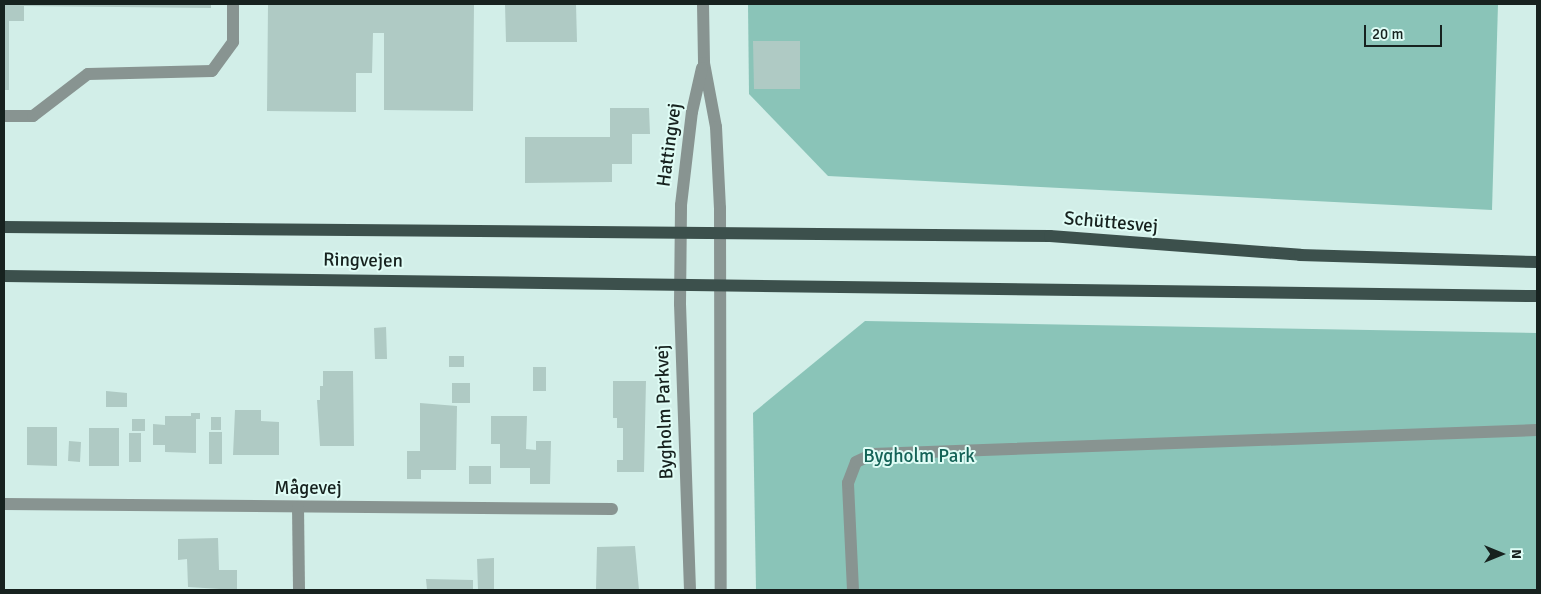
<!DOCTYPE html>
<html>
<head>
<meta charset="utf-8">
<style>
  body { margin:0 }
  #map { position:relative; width:1541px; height:594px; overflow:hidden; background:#d2eee8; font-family:Signika,sans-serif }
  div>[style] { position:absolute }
  .green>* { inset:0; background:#8ac4b8 }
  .building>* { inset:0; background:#afcac4 }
  .minor>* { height:12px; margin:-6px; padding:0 6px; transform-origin:6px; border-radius:6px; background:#889491 }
  .major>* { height:12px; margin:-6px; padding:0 6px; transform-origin:6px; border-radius:6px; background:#3c504c }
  span { translate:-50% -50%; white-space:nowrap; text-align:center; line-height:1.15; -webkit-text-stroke:4px #dffcf5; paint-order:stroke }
  .street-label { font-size:19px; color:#17221f }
  .park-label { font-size:19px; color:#146357 }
  .frame { position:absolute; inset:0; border:5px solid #17221f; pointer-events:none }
  .north { position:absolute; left:1476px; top:529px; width:50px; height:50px; -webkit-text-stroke:4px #dffcf5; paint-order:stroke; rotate:90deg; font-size:14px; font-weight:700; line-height:20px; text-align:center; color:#17221f }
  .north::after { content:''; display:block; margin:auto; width:18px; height:22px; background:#17221f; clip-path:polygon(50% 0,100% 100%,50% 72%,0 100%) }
  .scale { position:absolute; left:1364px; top:25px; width:78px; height:22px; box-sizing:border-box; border:2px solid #17221f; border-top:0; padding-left:6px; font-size:15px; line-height:18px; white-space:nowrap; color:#17221f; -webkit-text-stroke:4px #dffcf5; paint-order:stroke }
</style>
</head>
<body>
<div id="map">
  <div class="green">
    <i style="clip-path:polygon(748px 4px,1498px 4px,1492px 210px,828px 176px,749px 94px)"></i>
    <i style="clip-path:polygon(865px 321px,1537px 333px,1537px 590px,756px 590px,753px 413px)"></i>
  </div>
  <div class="building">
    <i style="clip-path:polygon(4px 4px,211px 4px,211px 8px,24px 6px,24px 21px,9px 21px,9px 90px,4px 90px)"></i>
    <i style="clip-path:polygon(268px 4px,474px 4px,473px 111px,384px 110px,384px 33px,373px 33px,372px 73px,356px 73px,356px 112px,267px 111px)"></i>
    <i style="clip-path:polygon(505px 4px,576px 4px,577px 42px,506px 42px)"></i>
    <i style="clip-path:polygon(753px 41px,800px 41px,800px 89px,754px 89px)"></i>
    <i style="clip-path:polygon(610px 108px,649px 108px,650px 134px,632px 134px,632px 164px,612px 164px,612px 182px,525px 183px,525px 137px,610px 137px)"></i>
    <i style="clip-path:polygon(386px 327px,387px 359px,375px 359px,374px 328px)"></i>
    <i style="clip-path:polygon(449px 356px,464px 356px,464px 367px,449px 367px)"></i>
    <i style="clip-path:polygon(533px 367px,546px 367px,546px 391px,533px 391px)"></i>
    <i style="clip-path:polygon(323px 371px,353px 371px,354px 446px,320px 446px,317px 400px,320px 400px,320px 386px,323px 386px)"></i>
    <i style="clip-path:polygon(613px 381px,646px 381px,644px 472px,617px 472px,617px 460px,623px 460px,623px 428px,617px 428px,617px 418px,613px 418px)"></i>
    <i style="clip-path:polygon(452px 383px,470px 383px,470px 403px,452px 403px)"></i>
    <i style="clip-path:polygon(106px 391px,127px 393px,127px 407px,106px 407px)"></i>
    <i style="clip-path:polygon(420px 403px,457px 406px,456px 470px,421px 470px,421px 479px,407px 479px,407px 451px,420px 451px)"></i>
    <i style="clip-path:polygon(235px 410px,261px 410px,261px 421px,279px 422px,279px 455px,233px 455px)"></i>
    <i style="clip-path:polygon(191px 413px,200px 413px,200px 419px,196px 419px,196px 453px,165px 452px,165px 445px,153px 445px,153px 424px,165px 425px,165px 416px,191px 416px)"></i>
    <i style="clip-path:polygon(491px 416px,527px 416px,526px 449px,536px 450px,536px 441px,551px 441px,550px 484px,530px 484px,530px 468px,500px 468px,500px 444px,491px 444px)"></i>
    <i style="clip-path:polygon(211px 417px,221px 417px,221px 430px,211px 430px)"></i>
    <i style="clip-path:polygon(132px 419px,145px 419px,145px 431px,132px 431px)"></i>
    <i style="clip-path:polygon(27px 427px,57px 427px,57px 466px,27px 465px)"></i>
    <i style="clip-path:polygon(89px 428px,119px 428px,119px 466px,89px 466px)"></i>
    <i style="clip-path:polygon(209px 432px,222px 432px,222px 464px,209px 464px)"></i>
    <i style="clip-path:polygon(129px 433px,141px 433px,141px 462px,129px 462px)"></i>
    <i style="clip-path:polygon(69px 441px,81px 442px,80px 462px,68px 461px)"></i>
    <i style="clip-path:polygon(469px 466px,491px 466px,491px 484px,469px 484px)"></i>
    <i style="clip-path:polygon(218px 538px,219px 570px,237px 570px,237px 590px,188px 587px,187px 559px,178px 560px,178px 539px)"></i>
    <i style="clip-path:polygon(635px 546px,639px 590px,596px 590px,597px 547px)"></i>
    <i style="clip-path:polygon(494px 558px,494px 590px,478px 590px,477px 559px)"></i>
    <i style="clip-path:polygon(426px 579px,473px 580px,473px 590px,427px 590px)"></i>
  </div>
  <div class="minor">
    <i style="left:703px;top:4px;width:59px;rotate:89deg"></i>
    <i style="left:704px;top:63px;width:65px;rotate:79.4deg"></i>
    <i style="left:716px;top:127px;width:81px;rotate:87.2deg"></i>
    <i style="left:720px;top:208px;width:382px;rotate:89.9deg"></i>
    <i style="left:4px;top:116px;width:29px"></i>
    <i style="left:33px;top:116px;width:69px;rotate:-37.4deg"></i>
    <i style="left:88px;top:74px;width:124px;rotate:-1.4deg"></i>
    <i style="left:212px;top:71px;width:36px;rotate:-54deg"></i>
    <i style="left:233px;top:42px;width:38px;rotate:-90deg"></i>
    <i style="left:4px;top:504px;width:608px;rotate:0.47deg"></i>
    <i style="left:298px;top:507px;width:83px;rotate:89.3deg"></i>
    <i style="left:690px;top:590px;width:286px;rotate:-92deg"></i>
    <i style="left:680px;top:304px;width:99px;rotate:-89.4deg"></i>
    <i style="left:681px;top:205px;width:94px;rotate:-83.3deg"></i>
    <i style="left:692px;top:112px;width:45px;rotate:-77.2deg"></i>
    <i style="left:853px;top:590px;width:107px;rotate:-92.7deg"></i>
    <i style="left:848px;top:483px;width:22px;rotate:-69deg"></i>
    <i style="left:856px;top:462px;width:19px;rotate:-25deg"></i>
    <i style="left:873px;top:454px;width:664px;rotate:-2.07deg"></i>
  </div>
  <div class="major">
    <i style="left:4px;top:227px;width:1046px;rotate:0.49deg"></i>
    <i style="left:1050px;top:236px;width:251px;rotate:4.3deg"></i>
    <i style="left:1300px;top:255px;width:237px;rotate:1.7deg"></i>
    <i style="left:4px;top:276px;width:1533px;rotate:0.75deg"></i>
  </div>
  <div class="street-label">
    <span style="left:670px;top:145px;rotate:-82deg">Hattingvej</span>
    <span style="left:1111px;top:223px;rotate:5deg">Schüttesvej</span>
    <span style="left:363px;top:261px;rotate:1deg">Ringvejen</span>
    <span style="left:665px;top:412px;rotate:-92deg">Bygholm Parkvej</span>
    <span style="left:308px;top:489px">Mågevej</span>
  </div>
  <div class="park-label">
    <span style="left:919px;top:457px">Bygholm Park</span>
  </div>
  <div class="frame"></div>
  <div class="north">N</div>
  <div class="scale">20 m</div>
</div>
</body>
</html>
